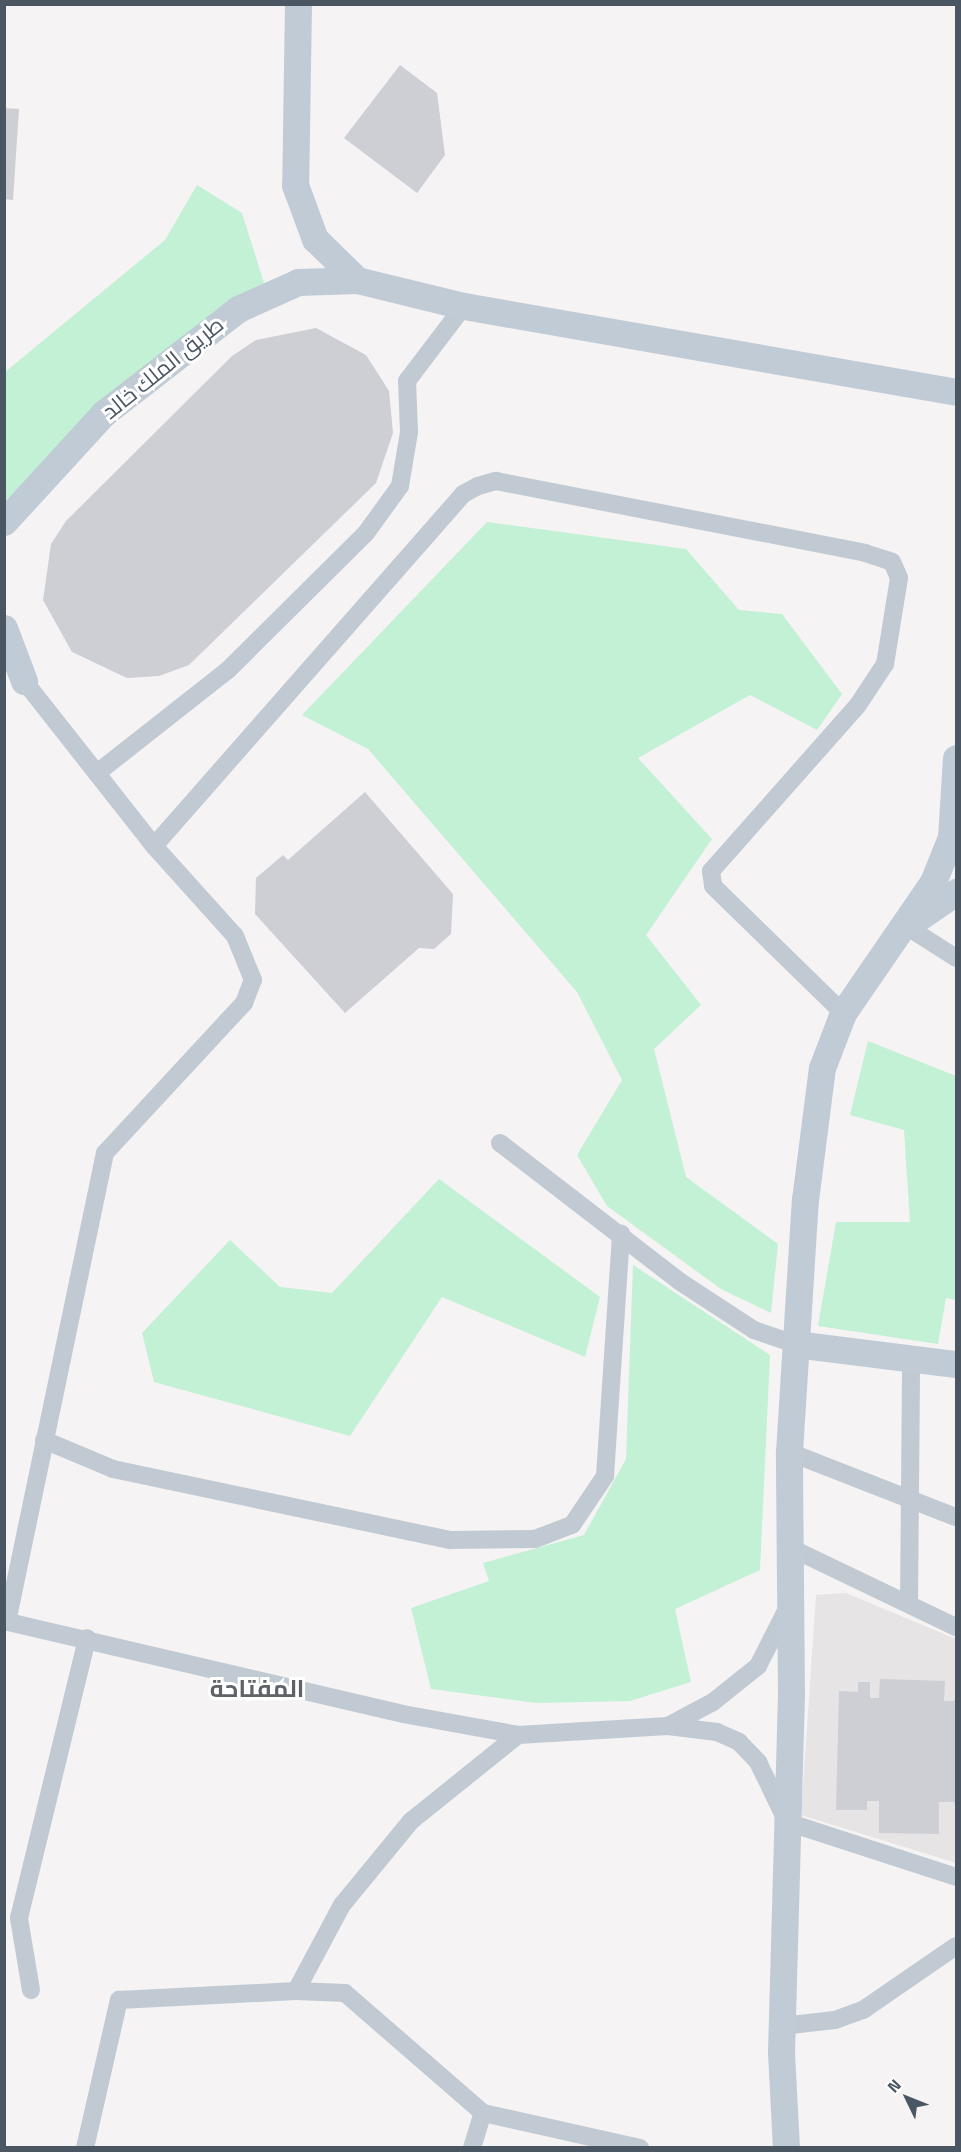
<!DOCTYPE html>
<html>
<head>
<meta charset="utf-8">
<style>
  body { margin:0 }
  #map { position:relative; width:961px; height:2152px; overflow:hidden; background:#f5f3f3; font-family:"Titillium Web",Cairo,sans-serif }
  div>[style] { position:absolute }
  .education>* { inset:0; background:#e6e4e5 }
  .green>* { inset:0; background:#c3f1d5 }
  .building>* { inset:0; background:#cdcfd5 }
  .street>* { height:18px; margin:-9px; padding:0 9px; transform-origin:9px; border-radius:9px; background:#c1cad2 }
  .secondary>* { height:27px; margin:-13.5px; padding:0 13.5px; transform-origin:13.5px; border-radius:13.5px; background:#c1cbd6 }
  span { translate:-50% -50%; white-space:nowrap; text-align:center; line-height:1.15; -webkit-text-stroke:6px #fff; paint-order:stroke }
  .street-label { font-size:22px; color:#4a5661 }
  .neighbourhood-label { font-size:24px; color:#5f6368; font-weight:700 }
  .frame { position:absolute; inset:0; border:6px solid #4a5661; pointer-events:none }
  .north { position:absolute; left:877px; top:2068px; width:60px; height:60px; -webkit-text-stroke:4px #fff; paint-order:stroke; rotate:313deg; font-size:16px; font-weight:700; line-height:24px; text-align:center; color:#4a5661 }
  .north::after { content:''; display:block; margin:auto; width:21px; height:27px; background:#4a5661; clip-path:polygon(50% 0,100% 100%,50% 72%,0 100%) }
</style>
</head>
<body>
<div id="map">
  <div class="education">
    <i style="clip-path:polygon(846px 1593px,956px 1639px,956px 1863px,801px 1815px,816px 1595px)"></i>
  </div>
  <div class="green">
    <i style="clip-path:polygon(197px 185px,242px 213px,264px 283px,5px 503px,5px 372px,165px 240px)"></i>
    <i style="clip-path:polygon(487px 522px,686px 549px,739px 610px,782px 614px,842px 694px,817px 730px,750px 695px,638px 758px,712px 839px,646px 935px,701px 1005px,654px 1049px,686px 1177px,778px 1244px,771px 1313px,721px 1289px,607px 1206px,577px 1155px,622px 1080px,577px 992px,368px 749px,302px 715px)"></i>
    <i style="clip-path:polygon(868px 1041px,956px 1076px,956px 1300px,946px 1298px,938px 1344px,818px 1326px,836px 1222px,910px 1222px,904px 1130px,850px 1115px)"></i>
    <i style="clip-path:polygon(439px 1179px,600px 1297px,585px 1357px,442px 1297px,350px 1436px,154px 1382px,142px 1333px,230px 1240px,280px 1287px,332px 1293px)"></i>
    <i style="clip-path:polygon(633px 1265px,770px 1355px,760px 1570px,675px 1609px,691px 1682px,630px 1701px,536px 1703px,431px 1689px,411px 1608px,489px 1581px,483px 1563px,584px 1535px,626px 1459px)"></i>
  </div>
  <div class="building">
    <i style="clip-path:polygon(400px 65px,437px 93px,445px 155px,417px 193px,344px 138px)"></i>
    <i style="clip-path:polygon(4px 108px,19px 109px,13px 200px,4px 199px)"></i>
    <i style="clip-path:polygon(316px 328px,366px 355px,389px 391px,393px 433px,376px 483px,189px 665px,159px 676px,127px 678px,72px 652px,43px 600px,51px 544px,66px 521px,232px 356px,256px 340px)"></i>
    <i style="clip-path:polygon(365px 792px,453px 894px,451px 934px,434px 949px,419px 948px,345px 1013px,255px 914px,256px 878px,283px 855px,288px 860px)"></i>
    <i style="clip-path:polygon(880px 1679px,945px 1681px,944px 1701px,954px 1701px,956px 1694px,956px 1810px,954px 1802px,939px 1802px,939px 1834px,879px 1833px,879px 1801px,867px 1801px,867px 1810px,836px 1810px,839px 1691px,858px 1692px,858px 1682px,870px 1682px,870px 1698px,879px 1698px)"></i>
  </div>
  <div class="street">
    <i style="left:97px;top:773px;width:167px;rotate:-38.2deg"></i>
    <i style="left:228px;top:670px;width:194px;rotate:-44.8deg"></i>
    <i style="left:366px;top:533px;width:58px;rotate:-54.1deg"></i>
    <i style="left:400px;top:486px;width:55px;rotate:-80.5deg"></i>
    <i style="left:409px;top:432px;width:51px;rotate:-92.2deg"></i>
    <i style="left:407px;top:381px;width:94px;rotate:-52.8deg"></i>
    <i style="left:154px;top:846px;width:468px;rotate:-48.7deg"></i>
    <i style="left:463px;top:494px;width:17px;rotate:-28deg"></i>
    <i style="left:478px;top:486px;width:19px;rotate:-16deg"></i>
    <i style="left:496px;top:481px;width:376px;rotate:11deg"></i>
    <i style="left:865px;top:553px;width:28px;rotate:18deg"></i>
    <i style="left:892px;top:562px;width:17px;rotate:66deg"></i>
    <i style="left:899px;top:578px;width:87px;rotate:99.2deg"></i>
    <i style="left:885px;top:664px;width:49px;rotate:123.4deg"></i>
    <i style="left:858px;top:705px;width:222px;rotate:131.5deg"></i>
    <i style="left:711px;top:871px;width:15px;rotate:82deg"></i>
    <i style="left:713px;top:886px;width:182px;rotate:44.3deg"></i>
    <i style="left:906px;top:926px;width:59px;rotate:32.6deg"></i>
    <i style="left:500px;top:1143px;width:226px;rotate:37.6deg"></i>
    <i style="left:679px;top:1281px;width:90px;rotate:33.2deg"></i>
    <i style="left:754px;top:1330px;width:43px;rotate:18.9deg"></i>
    <i style="left:44px;top:1440px;width:75px;rotate:22.8deg"></i>
    <i style="left:113px;top:1469px;width:345px;rotate:11.9deg"></i>
    <i style="left:451px;top:1540px;width:84px;rotate:-0.7deg"></i>
    <i style="left:535px;top:1539px;width:40px;rotate:-21deg"></i>
    <i style="left:572px;top:1525px;width:59px;rotate:-56deg"></i>
    <i style="left:605px;top:1476px;width:243px;rotate:-86.2deg"></i>
    <i style="left:789px;top:1452px;width:179px;rotate:21.3deg"></i>
    <i style="left:791px;top:1548px;width:183px;rotate:25.6deg"></i>
    <i style="left:909px;top:1604px;width:247px;rotate:-89.5deg"></i>
    <i style="left:4px;top:1621px;width:410px;rotate:13.1deg"></i>
    <i style="left:403px;top:1714px;width:117px;rotate:10.3deg"></i>
    <i style="left:518px;top:1735px;width:150px;rotate:-3.4deg"></i>
    <i style="left:668px;top:1726px;width:49px;rotate:7deg"></i>
    <i style="left:717px;top:1732px;width:24px;rotate:24deg"></i>
    <i style="left:739px;top:1742px;width:28px;rotate:46deg"></i>
    <i style="left:758px;top:1762px;width:67px;rotate:64.2deg"></i>
    <i style="left:787px;top:1822px;width:178px;rotate:18deg"></i>
    <i style="left:7px;top:1622px;width:479px;rotate:-78.2deg"></i>
    <i style="left:105px;top:1153px;width:205px;rotate:-47.2deg"></i>
    <i style="left:244px;top:1003px;width:25px;rotate:-69deg"></i>
    <i style="left:253px;top:980px;width:48px;rotate:-112.2deg"></i>
    <i style="left:235px;top:936px;width:121px;rotate:-132deg"></i>
    <i style="left:154px;top:846px;width:210px;rotate:-128.2deg"></i>
    <i style="left:668px;top:1726px;width:51px;rotate:-28.1deg"></i>
    <i style="left:713px;top:1702px;width:58px;rotate:-38.7deg"></i>
    <i style="left:758px;top:1666px;width:59px;rotate:-63deg"></i>
    <i style="left:31px;top:1990px;width:73px;rotate:-99.5deg"></i>
    <i style="left:19px;top:1918px;width:288px;rotate:-76.3deg"></i>
    <i style="left:296px;top:1991px;width:98px;rotate:-61.9deg"></i>
    <i style="left:342px;top:1905px;width:109px;rotate:-50.6deg"></i>
    <i style="left:411px;top:1821px;width:137px;rotate:-38.8deg"></i>
    <i style="left:782px;top:2026px;width:53px;rotate:-6.5deg"></i>
    <i style="left:835px;top:2020px;width:30px;rotate:-20deg"></i>
    <i style="left:863px;top:2010px;width:113px;rotate:-34.5deg"></i>
    <i style="left:85px;top:2148px;width:152px;rotate:-77.1deg"></i>
    <i style="left:119px;top:2000px;width:177px;rotate:-2.9deg"></i>
    <i style="left:296px;top:1991px;width:49px;rotate:2.3deg"></i>
    <i style="left:345px;top:1993px;width:183px;rotate:41deg"></i>
    <i style="left:483px;top:2113px;width:161px;rotate:12.6deg"></i>
    <i style="left:472px;top:2148px;width:37px;rotate:-73deg"></i>
  </div>
  <div class="secondary">
    <i style="left:298px;top:4px;width:181px;rotate:90.9deg"></i>
    <i style="left:295px;top:185px;width:58px;rotate:69.7deg"></i>
    <i style="left:315px;top:239px;width:59px;rotate:44.3deg"></i>
    <i style="left:357px;top:280px;width:110px;rotate:13.7deg"></i>
    <i style="left:464px;top:306px;width:499px;rotate:9.9deg"></i>
    <i style="left:4px;top:522px;width:148px;rotate:-47.5deg"></i>
    <i style="left:104px;top:413px;width:170px;rotate:-37.8deg"></i>
    <i style="left:238px;top:309px;width:66px;rotate:-24.2deg"></i>
    <i style="left:298px;top:282px;width:59px;rotate:-1.9deg"></i>
    <i style="left:4px;top:628px;width:57px;rotate:69.3deg"></i>
    <i style="left:915px;top:920px;width:50px;rotate:-34.3deg"></i>
    <i style="left:795px;top:1344px;width:162px;rotate:7.1deg"></i>
    <i style="left:786px;top:2148px;width:96px;rotate:-93deg"></i>
    <i style="left:781px;top:2052px;width:355px;rotate:-88.4deg"></i>
    <i style="left:791px;top:1697px;width:245px;rotate:-90.5deg"></i>
    <i style="left:789px;top:1452px;width:253px;rotate:-86.4deg"></i>
    <i style="left:805px;top:1200px;width:133px;rotate:-82.7deg"></i>
    <i style="left:822px;top:1068px;width:59px;rotate:-69.1deg"></i>
    <i style="left:843px;top:1013px;width:159px;rotate:-55.5deg"></i>
    <i style="left:933px;top:882px;width:48px;rotate:-68.2deg"></i>
    <i style="left:951px;top:837px;width:79px;rotate:-86.4deg"></i>
  </div>
  <div class="street-label">
    <span style="left:163px;top:368px;rotate:-39deg">طريق الملك خالد</span>
  </div>
  <div class="neighbourhood-label">
    <span style="left:257px;top:1689px">المفتاحة</span>
  </div>
  <div class="frame"></div>
  <div class="north">N</div>
</div>
</body>
</html>
